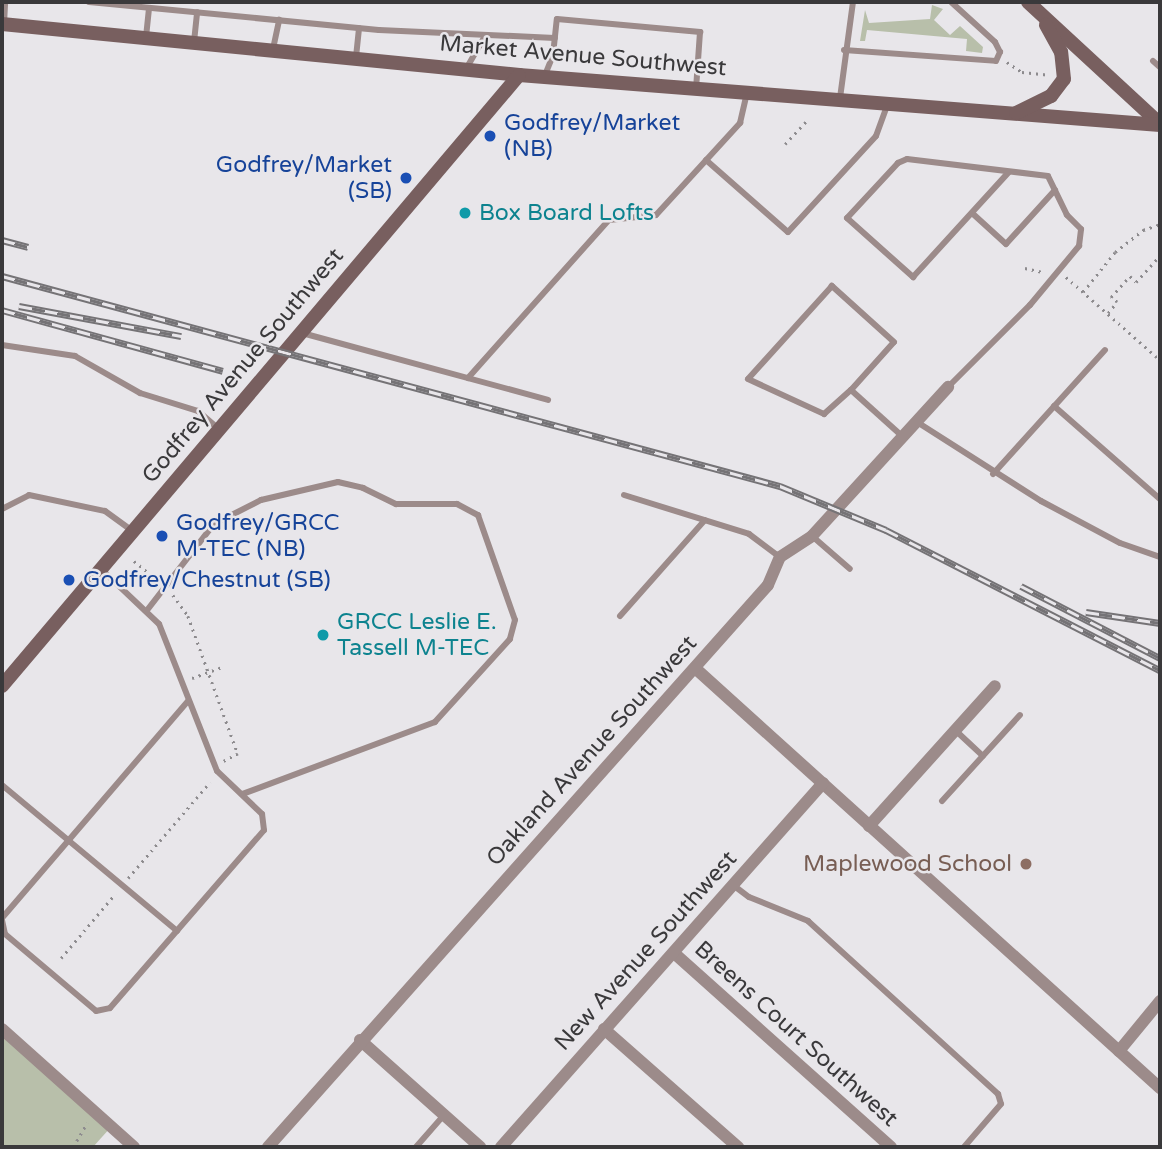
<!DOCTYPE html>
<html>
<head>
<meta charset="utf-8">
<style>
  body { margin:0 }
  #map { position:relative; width:1162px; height:1149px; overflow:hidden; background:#e8e6ea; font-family:"Varela Round",sans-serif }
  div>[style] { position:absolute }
  .green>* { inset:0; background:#b8bfaa }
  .path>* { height:2.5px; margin-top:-1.25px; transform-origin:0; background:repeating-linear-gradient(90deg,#8d8b8e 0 2px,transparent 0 7px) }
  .lane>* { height:6px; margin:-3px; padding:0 3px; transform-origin:3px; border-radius:3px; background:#9c8b8a }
  .street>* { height:12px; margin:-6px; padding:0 6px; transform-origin:6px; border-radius:6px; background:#9c8b8a }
  .secondary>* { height:14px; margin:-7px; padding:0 7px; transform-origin:7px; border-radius:7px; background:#785f5f }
  .rail>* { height:7px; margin-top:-3.5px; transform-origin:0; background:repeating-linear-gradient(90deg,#e8e6ea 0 13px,#757376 0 26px); box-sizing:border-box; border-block:2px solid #757376 }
  .dots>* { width:19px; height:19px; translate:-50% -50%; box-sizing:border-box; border:4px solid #e8e6ea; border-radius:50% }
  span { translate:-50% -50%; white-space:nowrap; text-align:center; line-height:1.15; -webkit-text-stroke:5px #e8e6ea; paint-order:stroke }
  .street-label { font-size:23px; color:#3a393b }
  .transit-label { font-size:23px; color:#164399 }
  .left { translate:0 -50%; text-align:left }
  .right { translate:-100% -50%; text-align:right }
  .culture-label { font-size:23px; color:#0d838f }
  .education-label { font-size:23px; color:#785e54 }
  .frame { position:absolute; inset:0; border:4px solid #3a393b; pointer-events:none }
</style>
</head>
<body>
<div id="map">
  <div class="green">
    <i style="clip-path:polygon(932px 5px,943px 9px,934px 20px,950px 35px,960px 26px,983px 47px,982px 53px,966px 51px,967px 39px,867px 30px,865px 41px,860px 41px,865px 10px,869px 23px,930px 19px)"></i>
    <i style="clip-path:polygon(2px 1029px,111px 1127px,93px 1147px,2px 1147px)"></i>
  </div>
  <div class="path">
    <i style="left:1007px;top:62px;width:18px;rotate:34deg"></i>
    <i style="left:1022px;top:72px;width:27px;rotate:6deg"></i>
    <i style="left:785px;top:144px;width:33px;rotate:-47deg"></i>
    <i style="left:1025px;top:268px;width:17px;rotate:13deg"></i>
    <i style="left:1066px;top:277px;width:125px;rotate:41.4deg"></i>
    <i style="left:1083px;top:292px;width:51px;rotate:-51.3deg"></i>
    <i style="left:1115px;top:252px;width:36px;rotate:-38deg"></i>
    <i style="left:1143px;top:230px;width:18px;rotate:-19deg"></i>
    <i style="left:1108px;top:313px;width:14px;rotate:-51deg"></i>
    <i style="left:1117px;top:302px;width:8px;rotate:-140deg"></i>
    <i style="left:1111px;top:297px;width:28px;rotate:-48deg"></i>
    <i style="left:1130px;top:276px;width:8px;rotate:45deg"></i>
    <i style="left:1136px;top:282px;width:36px;rotate:-48deg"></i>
    <i style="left:134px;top:561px;width:28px;rotate:39deg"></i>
    <i style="left:173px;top:595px;width:26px;rotate:54deg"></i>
    <i style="left:188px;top:616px;width:147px;rotate:70.1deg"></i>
    <i style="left:238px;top:754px;width:16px;rotate:153deg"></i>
    <i style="left:192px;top:678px;width:33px;rotate:-20deg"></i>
    <i style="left:128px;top:878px;width:126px;rotate:-49.5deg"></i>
    <i style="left:61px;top:958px;width:84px;rotate:-49.8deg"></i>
    <i style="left:73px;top:1147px;width:28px;rotate:-60deg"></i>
  </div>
  <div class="lane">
    <i style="left:89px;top:2px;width:291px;rotate:5.5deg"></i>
    <i style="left:379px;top:30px;width:176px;rotate:2.6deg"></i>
    <i style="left:4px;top:24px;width:22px;rotate:-87deg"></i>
    <i style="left:146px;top:37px;width:29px;rotate:-84deg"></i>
    <i style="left:194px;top:42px;width:30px;rotate:-84deg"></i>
    <i style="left:273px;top:49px;width:30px;rotate:-78deg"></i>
    <i style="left:844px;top:50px;width:152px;rotate:4.1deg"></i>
    <i style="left:996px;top:61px;width:10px;rotate:-66deg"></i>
    <i style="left:1000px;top:52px;width:11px;rotate:-117deg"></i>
    <i style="left:995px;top:42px;width:59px;rotate:-137.7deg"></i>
    <i style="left:356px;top:57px;width:29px;rotate:-84deg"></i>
    <i style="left:1153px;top:61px;width:9px;rotate:41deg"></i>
    <i style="left:466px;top:69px;width:39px;rotate:-60deg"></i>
    <i style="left:545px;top:75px;width:22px;rotate:-68deg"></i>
    <i style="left:553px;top:55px;width:36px;rotate:-84deg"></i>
    <i style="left:557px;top:19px;width:144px;rotate:5.2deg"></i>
    <i style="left:700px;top:32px;width:57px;rotate:94deg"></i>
    <i style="left:840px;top:98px;width:97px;rotate:-82.3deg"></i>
    <i style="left:706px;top:160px;width:109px;rotate:41.3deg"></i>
    <i style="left:788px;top:232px;width:130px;rotate:-47.5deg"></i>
    <i style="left:876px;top:136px;width:32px;rotate:-70deg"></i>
    <i style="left:972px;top:213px;width:46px;rotate:42.4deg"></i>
    <i style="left:1006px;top:244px;width:73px;rotate:-47.8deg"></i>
    <i style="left:302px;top:333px;width:255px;rotate:15.2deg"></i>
    <i style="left:2px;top:345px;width:74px;rotate:8.6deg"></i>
    <i style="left:75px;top:356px;width:75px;rotate:29.6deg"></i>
    <i style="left:140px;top:393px;width:61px;rotate:17.2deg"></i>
    <i style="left:198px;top:411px;width:28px;rotate:41deg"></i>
    <i style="left:468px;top:378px;width:212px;rotate:-48.3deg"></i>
    <i style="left:609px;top:220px;width:47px;rotate:-6.1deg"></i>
    <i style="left:656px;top:215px;width:125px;rotate:-47.6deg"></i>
    <i style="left:740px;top:123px;width:31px;rotate:-77deg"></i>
    <i style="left:948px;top:387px;width:116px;rotate:-45deg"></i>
    <i style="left:1030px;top:305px;width:77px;rotate:-50.3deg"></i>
    <i style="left:1079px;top:246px;width:17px;rotate:-83deg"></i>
    <i style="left:1081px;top:229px;width:20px;rotate:-135deg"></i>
    <i style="left:1067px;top:215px;width:43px;rotate:-116deg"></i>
    <i style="left:1048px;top:176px;width:142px;rotate:-173.1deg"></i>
    <i style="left:907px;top:159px;width:10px;rotate:156deg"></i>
    <i style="left:898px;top:163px;width:75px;rotate:132.8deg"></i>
    <i style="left:847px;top:218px;width:89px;rotate:41.8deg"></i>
    <i style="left:913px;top:277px;width:142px;rotate:-47.6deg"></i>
    <i style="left:851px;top:390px;width:64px;rotate:-48.1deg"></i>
    <i style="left:894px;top:342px;width:84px;rotate:-137.9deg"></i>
    <i style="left:832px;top:286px;width:125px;rotate:132.1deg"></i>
    <i style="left:748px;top:379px;width:84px;rotate:24.7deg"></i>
    <i style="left:824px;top:414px;width:36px;rotate:-42deg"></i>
    <i style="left:851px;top:390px;width:69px;rotate:42deg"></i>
    <i style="left:1054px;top:406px;width:141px;rotate:41.3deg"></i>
    <i style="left:917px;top:422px;width:147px;rotate:32.5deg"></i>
    <i style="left:1041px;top:501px;width:89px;rotate:28deg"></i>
    <i style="left:1120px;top:543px;width:42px;rotate:19.3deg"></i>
    <i style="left:993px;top:474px;width:167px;rotate:-47.9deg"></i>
    <i style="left:624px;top:495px;width:131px;rotate:17.3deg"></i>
    <i style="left:749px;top:534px;width:39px;rotate:37deg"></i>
    <i style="left:2px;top:509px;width:30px;rotate:-27deg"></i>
    <i style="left:29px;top:495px;width:78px;rotate:11.9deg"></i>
    <i style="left:105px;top:511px;width:34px;rotate:36deg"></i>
    <i style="left:812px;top:536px;width:50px;rotate:41deg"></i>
    <i style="left:148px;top:609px;width:108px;rotate:-52.2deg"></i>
    <i style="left:214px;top:524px;width:53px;rotate:-27.1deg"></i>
    <i style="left:261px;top:500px;width:79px;rotate:-13.2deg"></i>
    <i style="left:338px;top:482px;width:26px;rotate:13deg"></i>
    <i style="left:363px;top:488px;width:37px;rotate:26deg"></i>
    <i style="left:396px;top:504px;width:61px"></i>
    <i style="left:457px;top:504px;width:24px;rotate:28deg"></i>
    <i style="left:478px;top:515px;width:111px;rotate:70.6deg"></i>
    <i style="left:515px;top:620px;width:20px;rotate:105deg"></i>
    <i style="left:510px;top:639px;width:112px;rotate:132.1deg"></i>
    <i style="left:435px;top:722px;width:206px;rotate:159.5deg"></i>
    <i style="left:620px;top:616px;width:128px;rotate:-48.5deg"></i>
    <i style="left:955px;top:730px;width:38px;rotate:43deg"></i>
    <i style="left:2px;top:785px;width:228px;rotate:39.8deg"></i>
    <i style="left:942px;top:801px;width:116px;rotate:-47.8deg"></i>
    <i style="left:733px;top:885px;width:20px;rotate:37deg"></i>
    <i style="left:749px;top:897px;width:64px;rotate:22.1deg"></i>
    <i style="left:808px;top:921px;width:257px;rotate:42.3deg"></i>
    <i style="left:998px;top:1094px;width:10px;rotate:73deg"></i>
    <i style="left:1001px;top:1104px;width:57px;rotate:130.7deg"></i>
    <i style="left:2px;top:918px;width:286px;rotate:-49.4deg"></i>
    <i style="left:2px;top:920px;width:14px;rotate:78deg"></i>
    <i style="left:5px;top:934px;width:119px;rotate:40.2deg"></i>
    <i style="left:96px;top:1011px;width:14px;rotate:-12deg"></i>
    <i style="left:110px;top:1008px;width:235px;rotate:-49.1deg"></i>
    <i style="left:264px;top:830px;width:16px;rotate:-97deg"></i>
    <i style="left:262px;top:814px;width:62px;rotate:-136.3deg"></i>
    <i style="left:217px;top:771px;width:158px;rotate:-111.5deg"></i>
    <i style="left:159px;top:624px;width:79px;rotate:-136.5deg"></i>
    <i style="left:416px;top:1147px;width:43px;rotate:-48.8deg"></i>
  </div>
  <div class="street">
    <i style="left:695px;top:668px;width:627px;rotate:42.09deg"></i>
    <i style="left:869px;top:826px;width:188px;rotate:-48deg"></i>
    <i style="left:674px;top:953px;width:291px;rotate:41.8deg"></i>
    <i style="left:2px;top:1029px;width:177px;rotate:41.8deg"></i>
    <i style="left:604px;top:1029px;width:179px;rotate:41.4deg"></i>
    <i style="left:360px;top:1040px;width:161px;rotate:41.7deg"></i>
    <i style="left:1119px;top:1051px;width:65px;rotate:-50.6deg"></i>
    <i style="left:268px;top:1147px;width:752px;rotate:-48.34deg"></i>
    <i style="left:768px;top:585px;width:30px;rotate:-67deg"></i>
    <i style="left:780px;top:557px;width:38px;rotate:-33deg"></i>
    <i style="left:812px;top:536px;width:202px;rotate:-47.6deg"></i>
    <i style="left:501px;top:1147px;width:486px;rotate:-48.5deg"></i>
  </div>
  <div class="secondary">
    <i style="left:1028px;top:2px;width:180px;rotate:42.7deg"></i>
    <i style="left:2px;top:24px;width:520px;rotate:5.63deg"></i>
    <i style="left:519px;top:75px;width:643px;rotate:4.46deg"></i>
    <i style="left:1016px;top:113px;width:39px;rotate:-26deg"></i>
    <i style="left:1051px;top:96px;width:21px;rotate:-53deg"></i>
    <i style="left:1064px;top:79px;width:27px;rotate:-96deg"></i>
    <i style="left:1061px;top:52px;width:31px;rotate:-119deg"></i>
    <i style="left:2px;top:686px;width:800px;rotate:-49.76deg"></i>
  </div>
  <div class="rail">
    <i style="left:2px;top:240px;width:27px;rotate:15deg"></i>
    <i style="left:2px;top:276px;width:806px;rotate:15.11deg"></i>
    <i style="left:780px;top:486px;width:115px;rotate:22.5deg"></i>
    <i style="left:886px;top:530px;width:308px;rotate:27.1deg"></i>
    <i style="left:19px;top:306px;width:165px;rotate:10.5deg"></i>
    <i style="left:2px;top:310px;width:229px;rotate:15.4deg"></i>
    <i style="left:1021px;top:586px;width:157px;rotate:27.4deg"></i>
    <i style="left:1086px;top:612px;width:75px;rotate:8.5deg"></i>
  </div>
  <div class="dots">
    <i style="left:490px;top:136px;background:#1a4fb4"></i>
    <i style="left:406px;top:178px;background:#1a4fb4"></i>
    <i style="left:465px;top:213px;background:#0f9aa8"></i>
    <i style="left:162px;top:536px;background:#1a4fb4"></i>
    <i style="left:69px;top:580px;background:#1a4fb4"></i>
    <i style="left:323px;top:635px;background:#0f9aa8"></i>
    <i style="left:1026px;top:864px;background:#8d6e63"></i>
  </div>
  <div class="street-label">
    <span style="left:583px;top:56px;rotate:5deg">Market Avenue Southwest</span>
    <span style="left:243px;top:366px;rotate:-50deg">Godfrey Avenue Southwest</span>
    <span style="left:592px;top:751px;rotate:-48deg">Oakland Avenue Southwest</span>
    <span style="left:646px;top:951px;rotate:-48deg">New Avenue Southwest</span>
    <span style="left:796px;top:1034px;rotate:42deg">Breens Court Southwest</span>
  </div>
  <div class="transit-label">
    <span class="left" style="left:504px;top:136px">Godfrey/Market<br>(NB)</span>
    <span class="right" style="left:392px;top:178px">Godfrey/Market<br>(SB)</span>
    <span class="left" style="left:176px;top:536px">Godfrey/GRCC<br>M-TEC (NB)</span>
    <span class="left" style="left:83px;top:580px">Godfrey/Chestnut (SB)</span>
  </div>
  <div class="culture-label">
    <span class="left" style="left:479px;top:213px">Box Board Lofts</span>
    <span class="left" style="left:337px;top:635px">GRCC Leslie E.<br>Tassell M-TEC</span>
  </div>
  <div class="education-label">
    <span class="right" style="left:1012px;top:864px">Maplewood School</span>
  </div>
  <div class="frame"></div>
</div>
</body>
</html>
